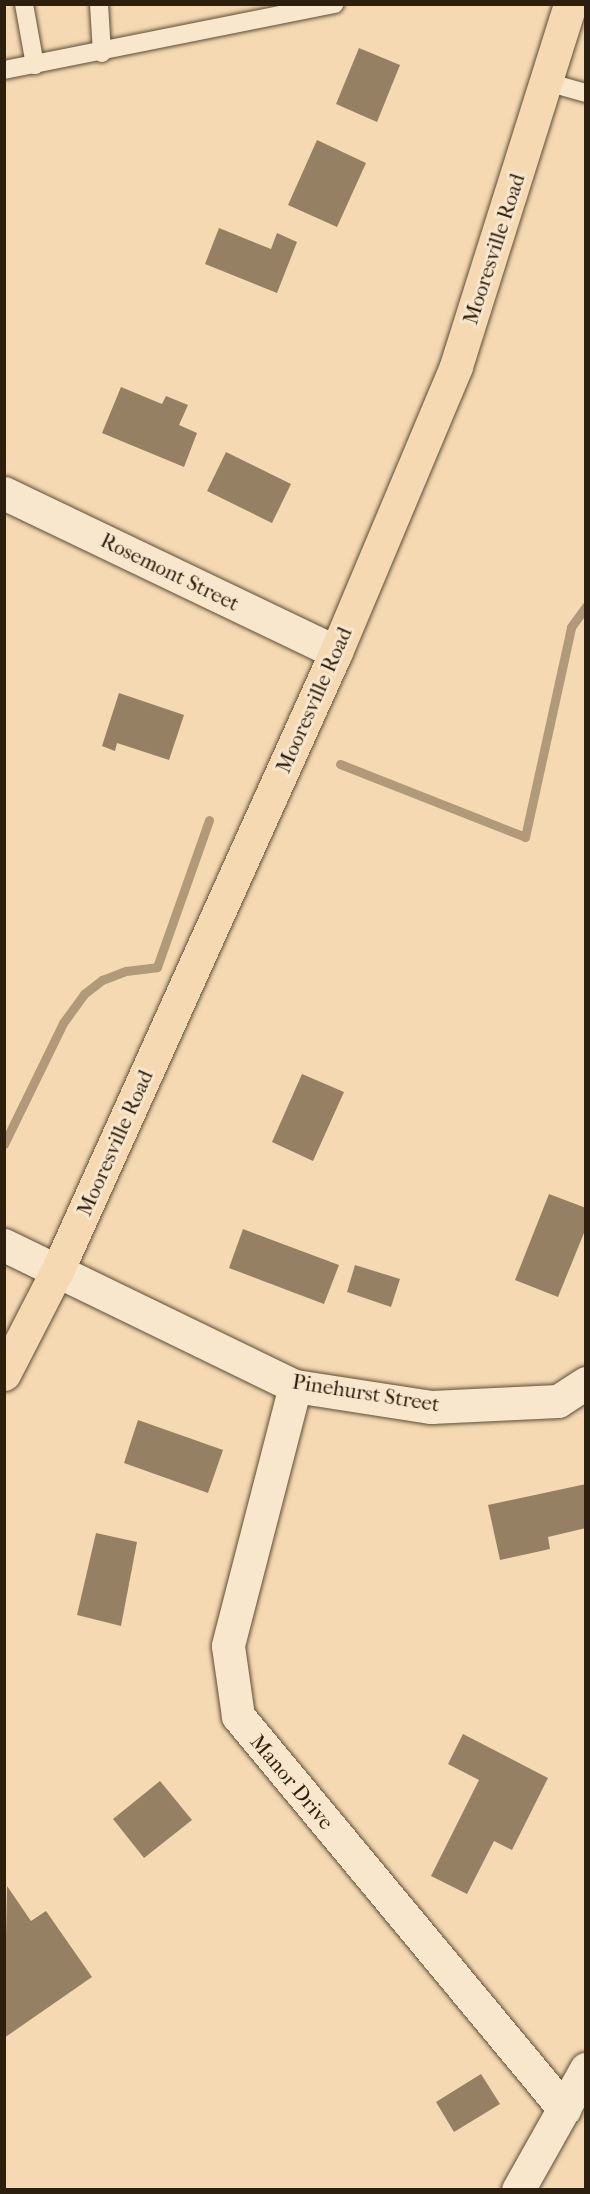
<!DOCTYPE html>
<html>
<head>
<meta charset="utf-8">
<style>
  body { margin:0 }
  #map { position:relative; width:590px; height:2194px; overflow:hidden; background:#f5d9b2; font-family:"IM FELL French Canon",serif }
  div>[style] { position:absolute }
  .stream>* { height:9px; margin:-4.5px; padding:0 4.5px; transform-origin:4.5px; border-radius:4.5px; background:#b19a7a }
  .building>* { inset:0; background:#958063 }
  .roads { filter:drop-shadow(0 0 2px #5e4e36) drop-shadow(0 0 2px #5e4e36) }
  .lane>* { height:18px; margin:-9px; padding:0 9px; transform-origin:9px; border-radius:9px; background:#f8e6cd }
  .street>* { height:33px; margin:-16.5px; padding:0 16.5px; transform-origin:16.5px; border-radius:16.5px; background:#f8e6cd }
  .primary>* { height:33px; margin:-16.5px; padding:0 16.5px; transform-origin:16.5px; border-radius:16.5px; background:#f5d9b2 }
  span { translate:-50% -50%; white-space:nowrap; text-align:center; line-height:1.15; -webkit-text-stroke:6px #f8e6cd; paint-order:stroke }
  .street-label { font-size:21px; color:#2c1f0d }
  .frame { position:absolute; inset:0; border:6px solid #2c1f0d; pointer-events:none }
</style>
</head>
<body>
<div id="map">
  <div class="stream">
    <i style="left:340px;top:764px;width:199px;rotate:21.5deg"></i>
    <i style="left:525px;top:837px;width:215px;rotate:-77.6deg"></i>
    <i style="left:571px;top:627px;width:26px;rotate:-54deg"></i>
    <i style="left:4px;top:1144px;width:135px;rotate:-64deg"></i>
    <i style="left:63px;top:1023px;width:36px;rotate:-54deg"></i>
    <i style="left:84px;top:994px;width:23px;rotate:-38deg"></i>
    <i style="left:102px;top:980px;width:26px;rotate:-21deg"></i>
    <i style="left:126px;top:971px;width:31px;rotate:-7deg"></i>
    <i style="left:157px;top:967px;width:156px;rotate:-70.5deg"></i>
  </div>
  <div class="building">
    <i style="clip-path:polygon(359px 48px,400px 65px,377px 122px,336px 104px)"></i>
    <i style="clip-path:polygon(317px 140px,366px 163px,337px 227px,288px 205px)"></i>
    <i style="clip-path:polygon(219px 228px,271px 249px,277px 233px,297px 242px,277px 293px,205px 264px)"></i>
    <i style="clip-path:polygon(121px 387px,162px 404px,166px 396px,188px 405px,179px 425px,197px 433px,184px 467px,102px 433px)"></i>
    <i style="clip-path:polygon(226px 452px,291px 484px,272px 523px,207px 491px)"></i>
    <i style="clip-path:polygon(119px 693px,184px 715px,169px 760px,117px 743px,115px 751px,102px 746px)"></i>
    <i style="clip-path:polygon(302px 1074px,344px 1092px,313px 1161px,272px 1142px)"></i>
    <i style="clip-path:polygon(549px 1194px,586px 1208px,586px 1228px,558px 1297px,515px 1280px)"></i>
    <i style="clip-path:polygon(243px 1229px,339px 1265px,324px 1304px,229px 1268px)"></i>
    <i style="clip-path:polygon(355px 1265px,400px 1279px,391px 1307px,347px 1292px)"></i>
    <i style="clip-path:polygon(138px 1420px,223px 1450px,208px 1493px,124px 1463px)"></i>
    <i style="clip-path:polygon(586px 1484px,586px 1528px,548px 1537px,550px 1549px,500px 1560px,488px 1505px)"></i>
    <i style="clip-path:polygon(96px 1533px,137px 1542px,121px 1626px,77px 1615px)"></i>
    <i style="clip-path:polygon(463px 1734px,548px 1778px,512px 1850px,494px 1841px,467px 1894px,431px 1876px,479px 1780px,448px 1764px)"></i>
    <i style="clip-path:polygon(160px 1781px,192px 1820px,144px 1858px,113px 1819px)"></i>
    <i style="clip-path:polygon(7px 1886px,31px 1921px,46px 1911px,92px 1977px,4px 2038px)"></i>
    <i style="clip-path:polygon(481px 2074px,500px 2104px,454px 2132px,436px 2102px)"></i>
  </div>
  <div class="roads">
    <div class="lane">
      <i style="left:24px;top:4px;width:62px;rotate:79.8deg"></i>
      <i style="left:99px;top:4px;width:49px;rotate:86.5deg"></i>
      <i style="left:4px;top:70px;width:337px;rotate:-11.3deg"></i>
      <i style="left:547px;top:82px;width:41px;rotate:15.8deg"></i>
    </div>
    <div class="street">
      <i style="left:4px;top:493px;width:368px;rotate:25.6deg"></i>
      <i style="left:4px;top:1245px;width:323px;rotate:25.9deg"></i>
      <i style="left:295px;top:1386px;width:138px;rotate:8.8deg"></i>
      <i style="left:431px;top:1407px;width:127px;rotate:-2.7deg"></i>
      <i style="left:558px;top:1401px;width:33px;rotate:-33deg"></i>
      <i style="left:295px;top:1386px;width:268px;rotate:104.5deg"></i>
      <i style="left:228px;top:1646px;width:71px;rotate:81.9deg"></i>
      <i style="left:238px;top:1716px;width:511px;rotate:50.32deg"></i>
      <i style="left:518px;top:2190px;width:139px;rotate:-60.7deg"></i>
    </div>
    <div class="primary">
      <i style="left:4px;top:1374px;width:118px;rotate:-62.8deg"></i>
      <i style="left:58px;top:1269px;width:677px;rotate:-65.75deg"></i>
      <i style="left:336px;top:652px;width:310px;rotate:-67.2deg"></i>
      <i style="left:456px;top:366px;width:380px;rotate:-72.5deg"></i>
    </div>
  </div>
  <div class="street-label">
    <span style="left:494px;top:249px;rotate:-72deg">Mooresville Road</span>
    <span style="left:170px;top:572px;rotate:26deg">Rosemont Street</span>
    <span style="left:314px;top:700px;rotate:-66deg">Mooresville Road</span>
    <span style="left:115px;top:1143px;rotate:-66deg">Mooresville Road</span>
    <span style="left:366px;top:1393px;rotate:9deg">Pinehurst Street</span>
    <span style="left:292px;top:1782px;rotate:50deg">Manor Drive</span>
  </div>
  <div class="frame"></div>
</div>
</body>
</html>
